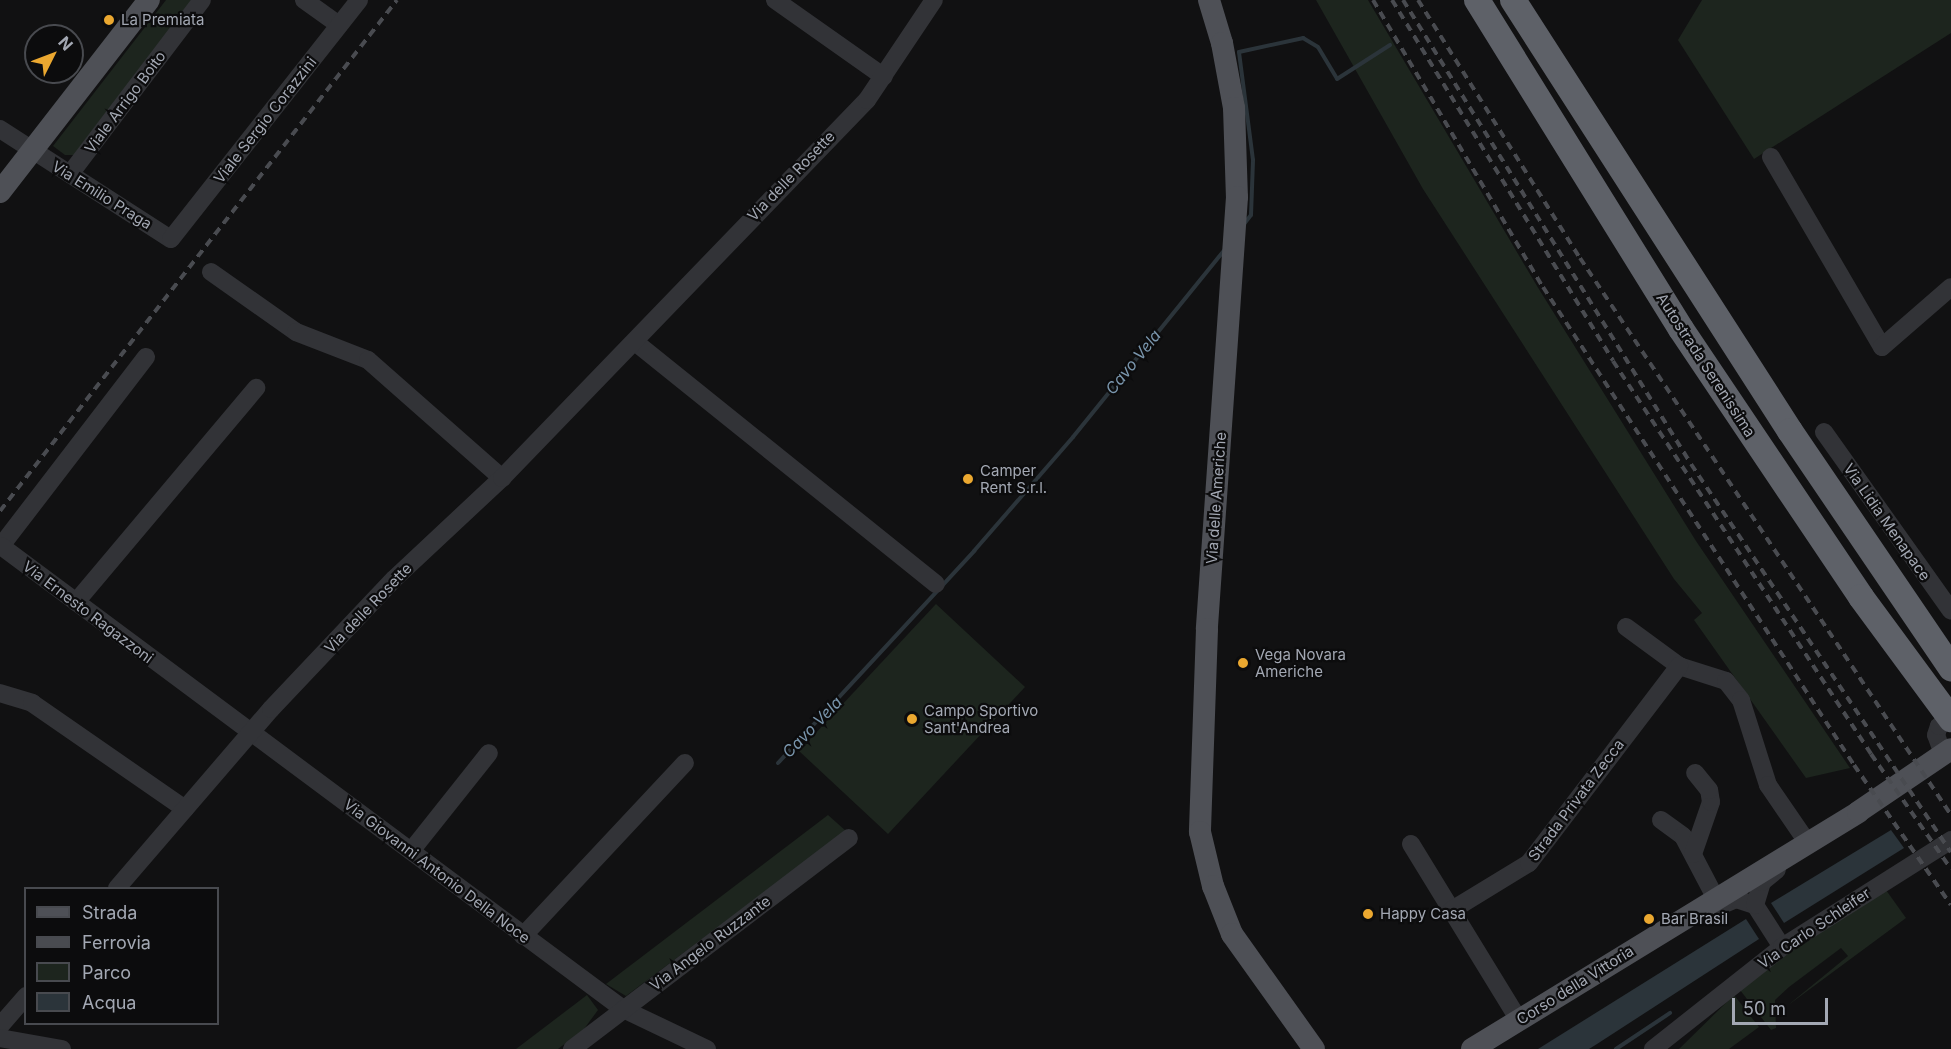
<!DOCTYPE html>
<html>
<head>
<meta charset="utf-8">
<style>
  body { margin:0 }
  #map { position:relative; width:1951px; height:1049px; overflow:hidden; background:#111112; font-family:Inter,sans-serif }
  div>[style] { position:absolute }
  .green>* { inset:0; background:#1d251e }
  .water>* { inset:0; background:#2b343a }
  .stream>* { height:4px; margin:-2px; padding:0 2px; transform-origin:2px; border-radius:2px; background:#2b343a }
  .minor>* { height:18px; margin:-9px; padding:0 9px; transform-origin:9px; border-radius:9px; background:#323337 }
  .major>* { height:22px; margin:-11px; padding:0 11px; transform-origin:11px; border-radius:11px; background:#4e5056 }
  .highway>* { height:26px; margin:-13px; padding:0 13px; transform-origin:13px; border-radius:13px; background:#5e6168 }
  .rail>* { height:4px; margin-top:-2px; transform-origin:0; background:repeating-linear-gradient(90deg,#494b50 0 8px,transparent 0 14px) }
  .dots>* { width:16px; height:16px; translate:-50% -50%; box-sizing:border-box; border:3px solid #0c0c0d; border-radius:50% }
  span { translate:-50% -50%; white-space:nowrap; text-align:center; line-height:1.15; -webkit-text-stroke:4.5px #0c0c0d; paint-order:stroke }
  .poi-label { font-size:15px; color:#a3a8b3 }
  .left { translate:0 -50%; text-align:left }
  .street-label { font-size:15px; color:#a3a8b3 }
  .water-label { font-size:16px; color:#7a96ad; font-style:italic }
  .legend { position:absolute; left:24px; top:887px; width:195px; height:138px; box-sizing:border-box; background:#0c0c0d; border:2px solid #484a4f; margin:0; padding:8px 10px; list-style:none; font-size:18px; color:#a3a8b3 }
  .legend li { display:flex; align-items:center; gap:12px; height:30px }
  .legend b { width:30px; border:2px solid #484a4f }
  .north { position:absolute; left:24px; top:24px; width:60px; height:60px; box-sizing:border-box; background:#0c0c0d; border:2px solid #484a4f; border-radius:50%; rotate:48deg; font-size:16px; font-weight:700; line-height:24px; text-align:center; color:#a3a8b3 }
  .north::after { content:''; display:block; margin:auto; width:21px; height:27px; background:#eba830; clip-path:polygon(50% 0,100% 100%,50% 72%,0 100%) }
  .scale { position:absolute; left:1732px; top:998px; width:96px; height:27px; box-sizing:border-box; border:3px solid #a3a8b3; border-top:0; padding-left:8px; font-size:18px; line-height:21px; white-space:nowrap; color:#a3a8b3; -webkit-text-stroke:4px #0c0c0d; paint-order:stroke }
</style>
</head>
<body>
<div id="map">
  <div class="green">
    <i style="clip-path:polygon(166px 0,197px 0,77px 155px,65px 155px,53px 146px)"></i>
    <i style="clip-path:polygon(1316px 0,1368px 0,1537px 286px,1696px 541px,1850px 768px,1806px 778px,1694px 620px,1702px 613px,1674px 579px,1423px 189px)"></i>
    <i style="clip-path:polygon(1702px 0,1951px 0,1951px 33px,1754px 159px,1678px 40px)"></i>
    <i style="clip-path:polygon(936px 604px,1025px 687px,888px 834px,799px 751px)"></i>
    <i style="clip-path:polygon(828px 815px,846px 831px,626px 996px,606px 984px)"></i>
    <i style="clip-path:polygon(1886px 890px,1906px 918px,1787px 1006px,1848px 956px,1841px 948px,1789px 987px,1775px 1000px,1776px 1028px,1771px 1030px,1740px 990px,1790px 951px)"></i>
    <i style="clip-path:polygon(587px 995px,598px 1010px,584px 1029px,558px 1049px,516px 1049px)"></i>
    <i style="clip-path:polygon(1734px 995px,1759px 1027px,1729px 1049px,1679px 1049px)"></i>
  </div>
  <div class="water">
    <i style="clip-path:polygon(1891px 830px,1904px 848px,1784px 923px,1771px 903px)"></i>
    <i style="clip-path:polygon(1746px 919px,1759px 939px,1597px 1044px,1589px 1049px,1538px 1049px)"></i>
  </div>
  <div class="stream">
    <i style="left:1244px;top:224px;width:11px;rotate:-52deg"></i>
    <i style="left:1251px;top:215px;width:55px;rotate:-87.9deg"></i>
    <i style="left:1253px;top:160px;width:109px;rotate:-97.4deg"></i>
    <i style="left:1239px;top:52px;width:66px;rotate:-12.3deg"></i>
    <i style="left:1303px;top:38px;width:17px;rotate:31deg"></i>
    <i style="left:1318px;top:47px;width:37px;rotate:59deg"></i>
    <i style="left:1337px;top:79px;width:63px;rotate:-32.7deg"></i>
    <i style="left:778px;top:763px;width:289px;rotate:-47.2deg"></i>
    <i style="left:974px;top:551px;width:151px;rotate:-49deg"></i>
    <i style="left:1073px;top:437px;width:242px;rotate:-51deg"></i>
    <i style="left:1616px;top:1049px;width:65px;rotate:-33.7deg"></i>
  </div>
  <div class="minor">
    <i style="left:304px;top:0;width:43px;rotate:35.5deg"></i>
    <i style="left:775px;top:0;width:133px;rotate:35.2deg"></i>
    <i style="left:0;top:129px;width:203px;rotate:32.8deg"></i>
    <i style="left:171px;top:239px;width:304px;rotate:-51.8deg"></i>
    <i style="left:1771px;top:157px;width:220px;rotate:59.7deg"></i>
    <i style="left:1882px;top:347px;width:91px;rotate:-41deg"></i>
    <i style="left:70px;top:174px;width:218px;rotate:-52.8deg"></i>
    <i style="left:211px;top:272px;width:104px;rotate:35.2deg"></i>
    <i style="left:296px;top:332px;width:77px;rotate:21.3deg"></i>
    <i style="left:368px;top:360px;width:179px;rotate:41.4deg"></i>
    <i style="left:635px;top:342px;width:386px;rotate:38.8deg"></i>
    <i style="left:146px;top:357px;width:238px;rotate:127.5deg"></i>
    <i style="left:1px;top:546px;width:775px;rotate:36.66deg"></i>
    <i style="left:623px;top:1009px;width:93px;rotate:25.5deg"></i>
    <i style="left:1824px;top:432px;width:219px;rotate:54.6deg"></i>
    <i style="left:76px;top:602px;width:280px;rotate:-49.9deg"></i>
    <i style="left:1626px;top:627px;width:66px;rotate:36.3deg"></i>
    <i style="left:1679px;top:666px;width:49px;rotate:17.7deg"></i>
    <i style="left:1726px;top:681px;width:24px;rotate:52deg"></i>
    <i style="left:1741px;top:700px;width:89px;rotate:72.4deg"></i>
    <i style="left:1768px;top:785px;width:69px;rotate:55.6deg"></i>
    <i style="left:0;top:693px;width:34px;rotate:17deg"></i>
    <i style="left:32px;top:703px;width:186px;rotate:34.7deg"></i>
    <i style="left:1943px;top:754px;width:20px;rotate:-110deg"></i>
    <i style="left:1936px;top:735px;width:9px;rotate:-72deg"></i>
    <i style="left:1939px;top:726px;width:14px;rotate:-30deg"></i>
    <i style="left:1661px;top:820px;width:27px;rotate:36deg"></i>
    <i style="left:1683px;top:836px;width:69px;rotate:62.3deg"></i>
    <i style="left:1411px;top:844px;width:206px;rotate:58.5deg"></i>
    <i style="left:411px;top:851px;width:125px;rotate:-51.5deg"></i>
    <i style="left:1693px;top:854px;width:55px;rotate:-70.9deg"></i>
    <i style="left:1711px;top:802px;width:12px;rotate:-99deg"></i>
    <i style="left:1709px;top:790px;width:22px;rotate:-129deg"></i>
    <i style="left:117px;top:888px;width:236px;rotate:-49.3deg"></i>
    <i style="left:271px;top:709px;width:179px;rotate:-46.6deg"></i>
    <i style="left:394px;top:579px;width:148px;rotate:-43.1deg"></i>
    <i style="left:502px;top:478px;width:525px;rotate:-46deg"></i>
    <i style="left:867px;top:100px;width:120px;rotate:-56.2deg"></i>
    <i style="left:1755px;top:905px;width:50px;rotate:57.3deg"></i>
    <i style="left:1715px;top:908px;width:23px;rotate:-23deg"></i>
    <i style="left:1736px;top:899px;width:20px;rotate:18deg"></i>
    <i style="left:1755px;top:905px;width:24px;rotate:-73deg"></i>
    <i style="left:1762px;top:882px;width:19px;rotate:-39deg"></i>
    <i style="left:1452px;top:910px;width:90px;rotate:-31.4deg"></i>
    <i style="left:1529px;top:863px;width:248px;rotate:-52.7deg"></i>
    <i style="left:523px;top:936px;width:237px;rotate:-46.9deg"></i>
    <i style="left:0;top:1026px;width:40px;rotate:-49deg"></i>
    <i style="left:0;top:1038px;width:63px;rotate:10.1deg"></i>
    <i style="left:572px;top:1049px;width:348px;rotate:-37.3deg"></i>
    <i style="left:1653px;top:1049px;width:164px;rotate:-38.3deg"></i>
    <i style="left:1782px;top:947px;width:200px;rotate:-32.3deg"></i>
  </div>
  <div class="major">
    <i style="left:1209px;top:0;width:45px;rotate:73.2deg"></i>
    <i style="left:1222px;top:43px;width:66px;rotate:79.5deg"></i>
    <i style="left:1234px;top:108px;width:89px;rotate:88.1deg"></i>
    <i style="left:1237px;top:197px;width:433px;rotate:94deg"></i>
    <i style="left:1207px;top:629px;width:203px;rotate:92deg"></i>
    <i style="left:1200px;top:832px;width:56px;rotate:76.5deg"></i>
    <i style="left:1213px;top:886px;width:52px;rotate:68.4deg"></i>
    <i style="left:1232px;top:934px;width:141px;rotate:54.5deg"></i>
    <i style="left:0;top:192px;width:243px;rotate:-52.2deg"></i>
    <i style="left:1472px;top:1049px;width:453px;rotate:-31.5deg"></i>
    <i style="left:1858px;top:812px;width:112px;rotate:-34.1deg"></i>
  </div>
  <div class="highway">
    <i style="left:1477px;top:0;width:387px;rotate:58.2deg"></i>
    <i style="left:1681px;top:329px;width:323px;rotate:56.1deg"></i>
    <i style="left:1861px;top:597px;width:152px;rotate:53.6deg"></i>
    <i style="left:1513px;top:0;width:512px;rotate:57.27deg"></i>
    <i style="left:1790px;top:431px;width:287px;rotate:55.8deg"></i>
  </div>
  <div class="rail">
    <i style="left:1373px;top:0;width:334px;rotate:59.4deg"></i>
    <i style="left:1543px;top:287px;width:570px;rotate:56.95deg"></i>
    <i style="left:1854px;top:765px;width:170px;rotate:55.3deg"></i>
    <i style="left:1392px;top:0;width:423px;rotate:58.5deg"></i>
    <i style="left:1613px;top:361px;width:470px;rotate:56.7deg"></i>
    <i style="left:1871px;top:754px;width:140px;rotate:55.2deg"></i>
    <i style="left:1403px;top:0;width:546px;rotate:58.17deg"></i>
    <i style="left:1691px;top:464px;width:467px;rotate:56.2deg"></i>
    <i style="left:1418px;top:0;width:305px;rotate:57.9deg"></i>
    <i style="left:1580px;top:258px;width:669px;rotate:56.33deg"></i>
    <i style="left:0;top:511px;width:647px;rotate:-52.16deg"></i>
  </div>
  <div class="dots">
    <i style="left:109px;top:20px;background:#eba830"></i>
    <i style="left:968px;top:479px;background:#eba830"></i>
    <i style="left:1243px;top:663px;background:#eba830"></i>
    <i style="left:912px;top:719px;background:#eba830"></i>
    <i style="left:1368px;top:914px;background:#eba830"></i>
    <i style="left:1649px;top:919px;background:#eba830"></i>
  </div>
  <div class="poi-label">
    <span class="left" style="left:121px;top:20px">La Premiata</span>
    <span class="left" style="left:980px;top:479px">Camper<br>Rent S.r.l.</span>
    <span class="left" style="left:1255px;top:663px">Vega Novara<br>Americhe</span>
    <span class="left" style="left:924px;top:719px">Campo Sportivo<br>Sant'Andrea</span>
    <span class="left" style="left:1380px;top:914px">Happy Casa</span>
    <span class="left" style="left:1661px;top:919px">Bar Brasil</span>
  </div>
  <div class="street-label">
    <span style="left:125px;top:102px;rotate:-53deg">Viale Arrigo Boito</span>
    <span style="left:265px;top:120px;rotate:-52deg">Viale Sergio Corazzini</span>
    <span style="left:791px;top:176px;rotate:-46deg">Via delle Rosette</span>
    <span style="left:102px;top:195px;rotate:32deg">Via Emilio Praga</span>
    <span style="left:1706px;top:365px;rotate:57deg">Autostrada Serenissima</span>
    <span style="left:1216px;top:498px;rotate:-86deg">Via delle Americhe</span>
    <span style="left:1887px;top:522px;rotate:55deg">Via Lidia Menapace</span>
    <span style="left:368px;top:608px;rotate:-46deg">Via delle Rosette</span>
    <span style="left:88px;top:612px;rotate:37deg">Via Ernesto Ragazzoni</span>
    <span style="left:1576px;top:800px;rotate:-53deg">Strada Privata Zecca</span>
    <span style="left:437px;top:871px;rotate:37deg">Via Giovanni Antonio Della Noce</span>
    <span style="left:1814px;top:928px;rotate:-34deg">Via Carlo Schleifer</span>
    <span style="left:710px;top:943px;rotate:-37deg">Via Angelo Ruzzante</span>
    <span style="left:1575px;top:985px;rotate:-32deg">Corso della Vittoria</span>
  </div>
  <div class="water-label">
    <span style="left:1133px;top:362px;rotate:-51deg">Cavo Vela</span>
    <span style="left:812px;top:727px;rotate:-46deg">Cavo Vela</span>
  </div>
  <ul class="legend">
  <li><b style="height:8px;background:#4e5056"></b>Strada</li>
  <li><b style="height:8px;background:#494b50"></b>Ferrovia</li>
  <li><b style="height:16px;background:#1d251e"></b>Parco</li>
  <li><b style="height:16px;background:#2b343a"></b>Acqua</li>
  </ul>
  <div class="north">N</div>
  <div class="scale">50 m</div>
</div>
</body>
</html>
